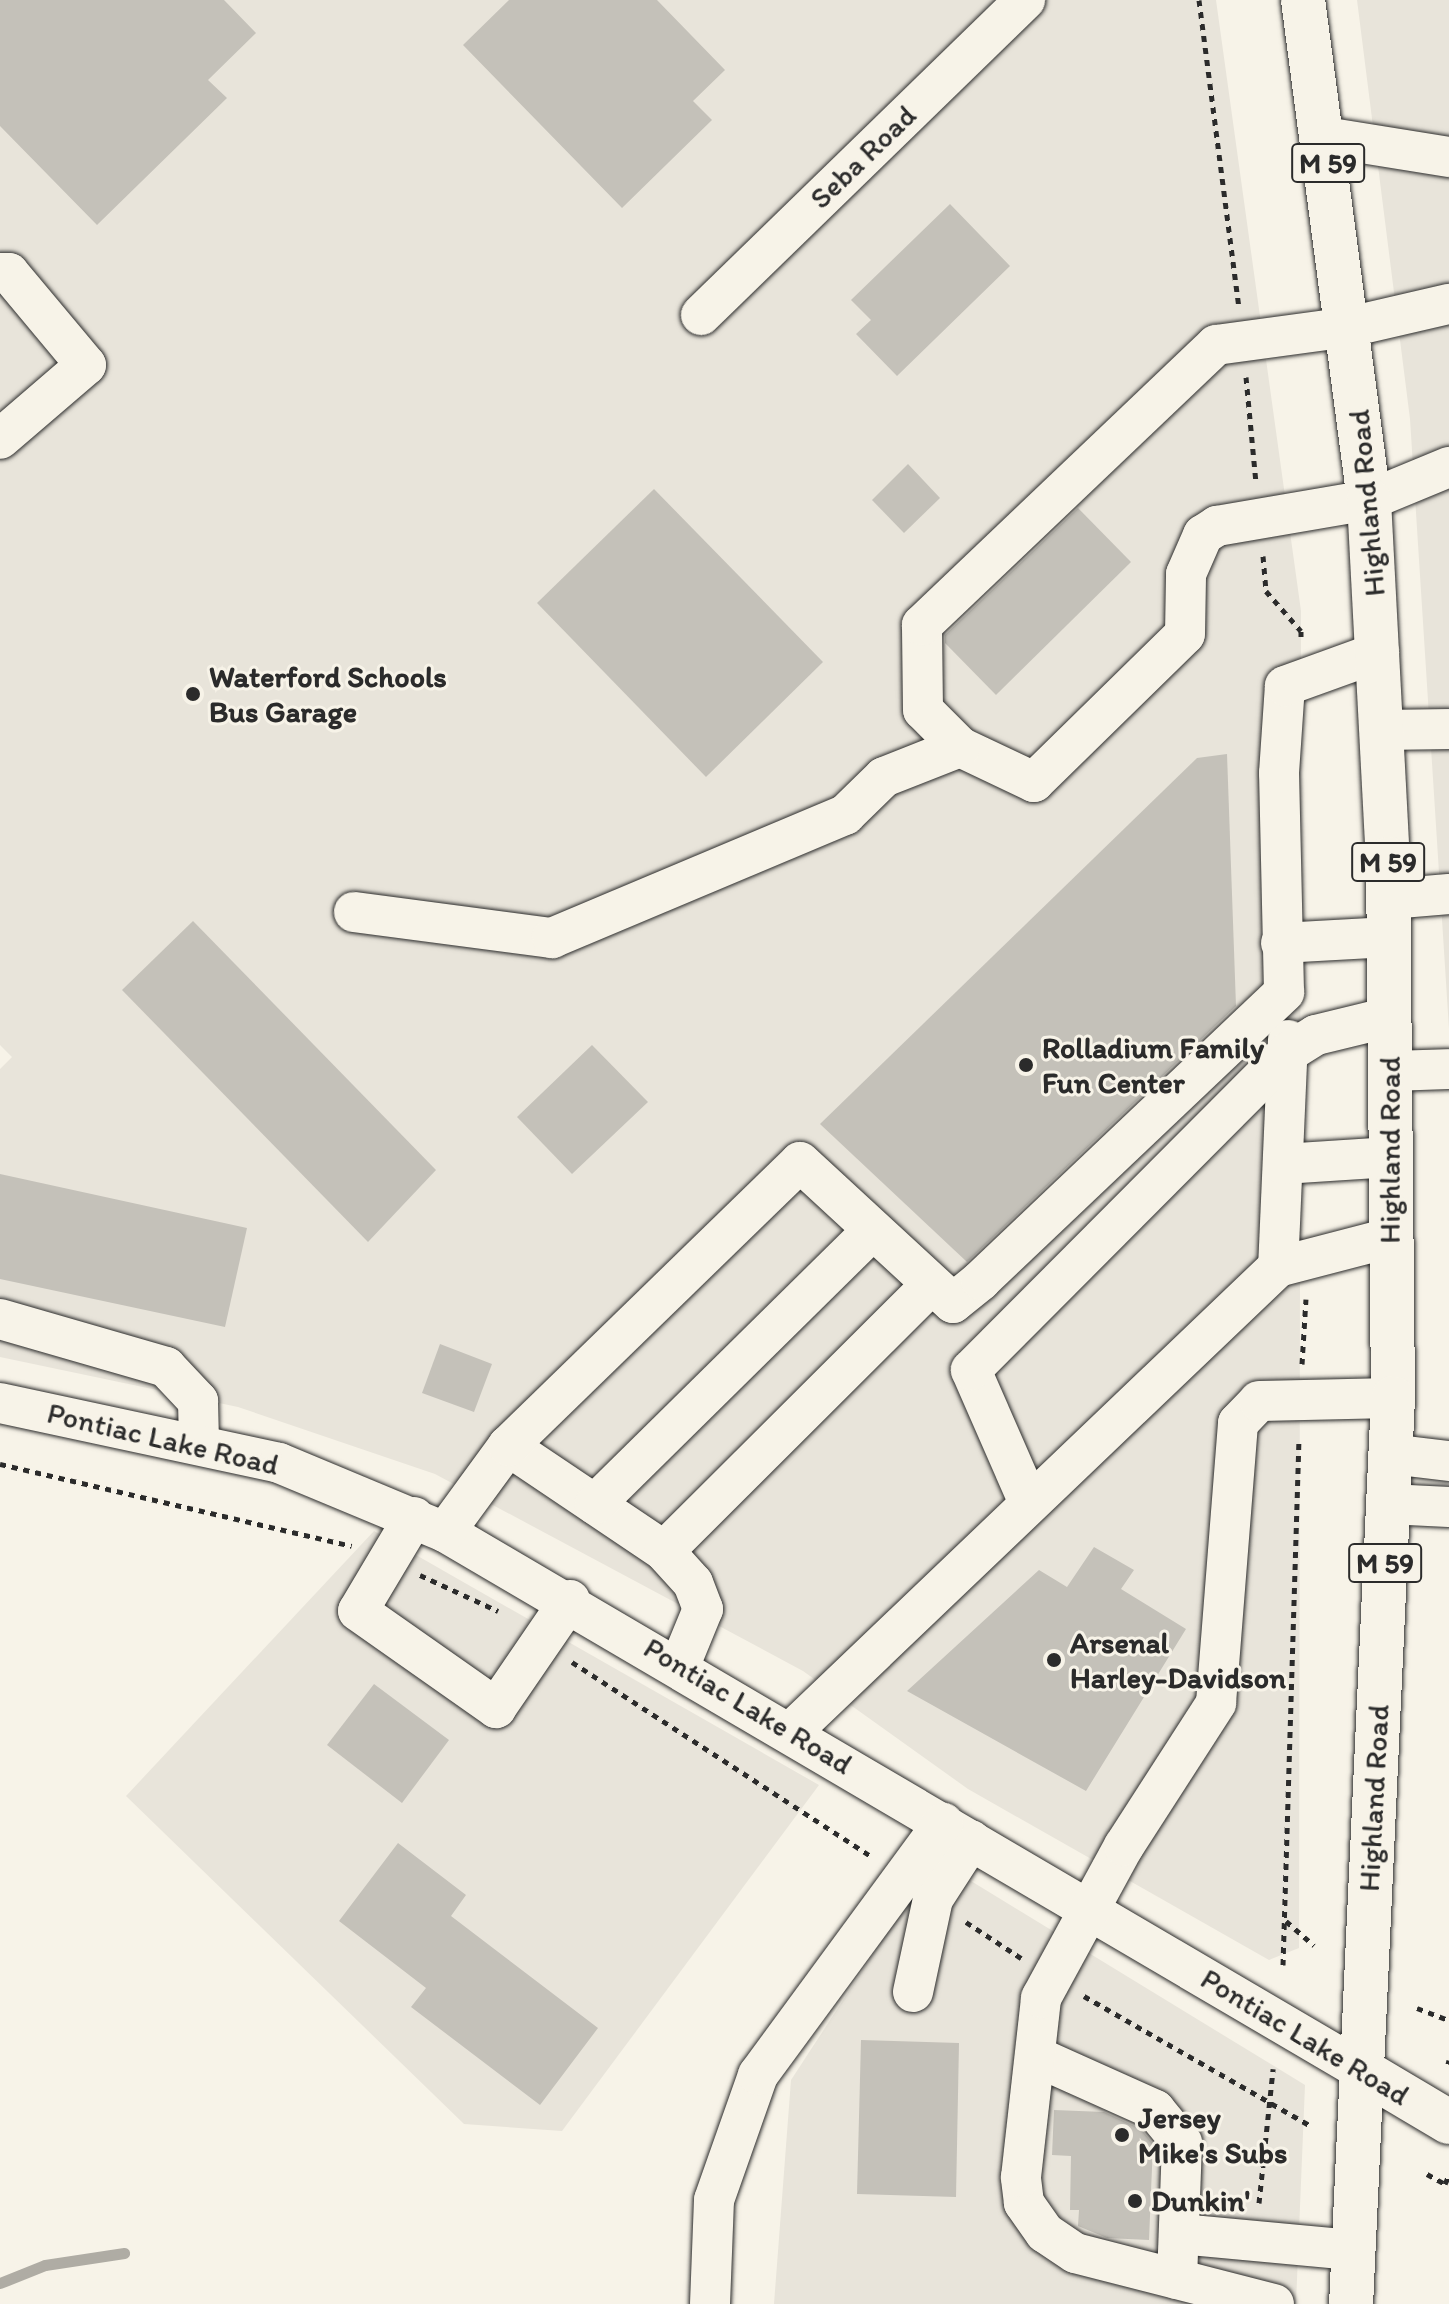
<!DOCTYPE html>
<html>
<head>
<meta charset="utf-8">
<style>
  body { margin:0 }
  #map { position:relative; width:1449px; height:2304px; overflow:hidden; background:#f7f3e8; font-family:Itim,sans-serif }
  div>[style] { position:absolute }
  .built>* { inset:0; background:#e8e4da }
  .stream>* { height:11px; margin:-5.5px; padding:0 5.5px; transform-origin:5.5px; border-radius:5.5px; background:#afaca4 }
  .building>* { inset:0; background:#c4c1b9 }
  .path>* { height:5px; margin-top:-2.5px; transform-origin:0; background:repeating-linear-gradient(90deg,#2b2b2b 0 6px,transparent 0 12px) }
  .roads { filter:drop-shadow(0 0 2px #2b2b2b) drop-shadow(0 0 2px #2b2b2b) }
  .minor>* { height:40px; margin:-20px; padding:0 20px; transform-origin:20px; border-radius:20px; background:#f7f3e8 }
  .major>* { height:44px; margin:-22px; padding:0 22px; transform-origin:22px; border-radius:22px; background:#f7f3e8 }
  .highway>* { height:44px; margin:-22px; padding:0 22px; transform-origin:22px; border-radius:22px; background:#f7f3e8 }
  .dots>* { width:22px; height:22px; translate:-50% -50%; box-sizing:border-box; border:4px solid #f7f3e8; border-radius:50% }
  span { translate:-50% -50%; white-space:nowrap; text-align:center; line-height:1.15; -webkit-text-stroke:6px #f7f3e8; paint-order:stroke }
  .shield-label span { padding:2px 6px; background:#f7f3e8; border:2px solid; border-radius:6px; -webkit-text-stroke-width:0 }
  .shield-label { font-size:28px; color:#2b2b2b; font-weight:700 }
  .street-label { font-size:30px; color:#2b2b2b }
  .poi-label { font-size:30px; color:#2b2b2b; font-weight:700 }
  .left { translate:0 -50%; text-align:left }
</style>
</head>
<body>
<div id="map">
  <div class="built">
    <i style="clip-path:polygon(0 0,1216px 0,1301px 611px,1299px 1948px,1269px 1960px,968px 1789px,803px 1671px,435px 1474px,238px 1407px,0 1357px,0 1069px,12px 1057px,0 1045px)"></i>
    <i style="clip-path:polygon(1357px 0,1449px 0,1449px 1029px,1410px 419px)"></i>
    <i style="clip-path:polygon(374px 1531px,819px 1785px,562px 2131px,464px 2124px,126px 1796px)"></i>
    <i style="clip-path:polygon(935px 1859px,1305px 2085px,1296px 2304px,774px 2304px,791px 2080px)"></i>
  </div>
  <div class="stream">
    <i style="left:0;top:2283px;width:48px;rotate:-21.8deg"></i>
    <i style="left:45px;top:2265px;width:80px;rotate:-8.6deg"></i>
  </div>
  <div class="building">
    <i style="clip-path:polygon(0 0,224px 0,256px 33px,208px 80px,227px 98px,97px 225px,0 126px)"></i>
    <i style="clip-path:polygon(509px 0,657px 0,725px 70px,693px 101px,712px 120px,622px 208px,463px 45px)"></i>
    <i style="clip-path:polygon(950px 204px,1010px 266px,897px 376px,856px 334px,871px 320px,851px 300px)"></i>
    <i style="clip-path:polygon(908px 464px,940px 498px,904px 533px,872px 500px)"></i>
    <i style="clip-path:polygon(654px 489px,823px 662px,706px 777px,537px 603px)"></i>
    <i style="clip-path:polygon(1078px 508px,1131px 562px,996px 695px,945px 643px,945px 635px)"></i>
    <i style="clip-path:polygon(1227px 754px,1236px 1006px,967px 1262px,820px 1124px,1197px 758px)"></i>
    <i style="clip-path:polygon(193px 921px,436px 1170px,368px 1242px,122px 990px)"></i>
    <i style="clip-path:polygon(592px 1045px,648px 1102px,572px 1174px,517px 1117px)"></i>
    <i style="clip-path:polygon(0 1174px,247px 1228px,225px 1327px,0 1279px)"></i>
    <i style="clip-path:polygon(440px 1344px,492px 1364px,474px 1412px,422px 1393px)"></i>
    <i style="clip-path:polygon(1094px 1547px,1134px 1570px,1121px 1589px,1186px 1629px,1086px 1791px,907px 1691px,1039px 1570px,1067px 1587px)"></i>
    <i style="clip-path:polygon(374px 1684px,449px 1740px,402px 1803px,327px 1745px)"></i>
    <i style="clip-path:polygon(398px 1843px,466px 1895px,451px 1916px,598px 2028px,540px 2105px,411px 2007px,426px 1988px,339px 1921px)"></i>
    <i style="clip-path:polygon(861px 2040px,959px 2043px,956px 2197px,857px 2194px)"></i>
    <i style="clip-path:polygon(1054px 2110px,1104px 2112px,1141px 2129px,1153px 2144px,1149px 2240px,1107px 2238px,1078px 2226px,1079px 2210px,1070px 2210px,1071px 2156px,1052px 2155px)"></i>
  </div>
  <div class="path">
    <i style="left:1199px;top:0;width:310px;rotate:82.6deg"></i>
    <i style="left:1246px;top:377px;width:105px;rotate:84.6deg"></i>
    <i style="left:1263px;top:556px;width:35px;rotate:85deg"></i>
    <i style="left:1266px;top:591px;width:53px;rotate:48.8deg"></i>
    <i style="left:1301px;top:631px;width:10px;rotate:90deg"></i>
    <i style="left:1302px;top:1364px;width:65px;rotate:-86.5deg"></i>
    <i style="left:0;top:1464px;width:361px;rotate:13.1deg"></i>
    <i style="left:420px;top:1575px;width:86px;rotate:24.8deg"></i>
    <i style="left:572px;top:1662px;width:358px;rotate:33deg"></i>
    <i style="left:1286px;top:1921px;width:37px;rotate:41deg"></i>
    <i style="left:966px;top:1922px;width:66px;rotate:33.2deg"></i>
    <i style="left:1283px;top:1965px;width:527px;rotate:-88.26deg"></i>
    <i style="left:1084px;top:1996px;width:259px;rotate:29.8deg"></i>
    <i style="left:1417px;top:2008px;width:34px;rotate:21deg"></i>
    <i style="left:1448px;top:2064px;width:4px;rotate:-76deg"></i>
    <i style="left:1427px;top:2174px;width:21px;rotate:29deg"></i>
    <i style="left:1445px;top:2184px;width:10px;rotate:-66deg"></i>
    <i style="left:1259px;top:2203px;width:135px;rotate:-84deg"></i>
  </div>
  <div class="roads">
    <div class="minor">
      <i style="left:1324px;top:137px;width:127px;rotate:9.1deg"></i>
      <i style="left:0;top:273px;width:9px"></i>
      <i style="left:9px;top:273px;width:120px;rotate:50.1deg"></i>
      <i style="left:86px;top:365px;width:113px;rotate:139.3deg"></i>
      <i style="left:701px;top:315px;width:452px;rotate:-44.2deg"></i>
      <i style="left:1383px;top:730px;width:66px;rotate:-0.9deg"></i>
      <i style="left:960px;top:747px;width:82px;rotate:25.3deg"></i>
      <i style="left:1034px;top:782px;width:211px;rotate:-44.4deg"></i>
      <i style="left:1185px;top:634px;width:60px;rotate:-89deg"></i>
      <i style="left:1186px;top:574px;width:43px;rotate:-66.4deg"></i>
      <i style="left:1203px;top:535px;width:17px;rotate:-33deg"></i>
      <i style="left:1217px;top:526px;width:154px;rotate:-9.7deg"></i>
      <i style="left:1369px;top:500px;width:87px;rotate:-22.4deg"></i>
      <i style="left:1389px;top:899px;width:60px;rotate:-4.8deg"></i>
      <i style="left:354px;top:912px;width:200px;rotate:7.5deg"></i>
      <i style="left:552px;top:938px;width:318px;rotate:-22.8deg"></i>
      <i style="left:845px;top:815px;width:54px;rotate:-44.3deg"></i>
      <i style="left:884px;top:777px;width:82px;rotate:-21.5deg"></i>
      <i style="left:960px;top:747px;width:52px;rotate:-135deg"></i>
      <i style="left:923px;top:710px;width:85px;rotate:-90.7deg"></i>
      <i style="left:922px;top:625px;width:406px;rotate:-43.6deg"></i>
      <i style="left:1216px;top:345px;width:134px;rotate:-7.7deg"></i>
      <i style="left:1349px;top:327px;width:103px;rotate:-13deg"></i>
      <i style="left:1281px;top:943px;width:108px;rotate:-3.2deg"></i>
      <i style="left:1288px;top:1040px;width:227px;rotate:92.5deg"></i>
      <i style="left:1278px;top:1267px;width:115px;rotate:-14.6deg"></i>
      <i style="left:1390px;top:1071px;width:59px;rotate:-1.9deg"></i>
      <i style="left:1283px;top:1164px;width:108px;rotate:-3.7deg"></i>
      <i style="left:0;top:1319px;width:173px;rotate:16.1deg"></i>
      <i style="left:166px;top:1367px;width:47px;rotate:46.7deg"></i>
      <i style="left:198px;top:1401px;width:41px;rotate:88.6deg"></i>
      <i style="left:0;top:1403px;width:285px;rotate:12.1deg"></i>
      <i style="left:279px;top:1463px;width:180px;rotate:22.6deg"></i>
      <i style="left:445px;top:1532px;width:1065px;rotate:30.42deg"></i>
      <i style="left:508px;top:1446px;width:188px;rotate:33.9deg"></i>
      <i style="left:664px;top:1551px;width:43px;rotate:47.8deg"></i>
      <i style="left:693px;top:1583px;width:28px;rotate:69deg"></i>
      <i style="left:703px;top:1609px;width:61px;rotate:112.3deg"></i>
      <i style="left:1390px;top:1454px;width:59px;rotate:6.8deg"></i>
      <i style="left:1029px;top:1503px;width:145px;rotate:-113.6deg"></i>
      <i style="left:971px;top:1370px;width:448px;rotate:-45.1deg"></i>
      <i style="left:1287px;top:1053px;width:34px;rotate:-32deg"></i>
      <i style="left:1316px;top:1035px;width:76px;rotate:-13.7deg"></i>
      <i style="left:595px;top:1504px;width:390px;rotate:-44.6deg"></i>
      <i style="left:1388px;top:1504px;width:61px;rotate:2.8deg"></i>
      <i style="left:414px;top:1517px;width:109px;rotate:120.8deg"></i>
      <i style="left:358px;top:1611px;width:169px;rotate:35.1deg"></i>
      <i style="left:496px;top:1708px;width:131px;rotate:-55.6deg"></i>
      <i style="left:445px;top:1532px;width:107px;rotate:-53.8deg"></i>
      <i style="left:508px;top:1446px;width:407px;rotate:-44.2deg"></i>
      <i style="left:800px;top:1162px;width:208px;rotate:42.7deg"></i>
      <i style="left:953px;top:1303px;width:36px;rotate:-39deg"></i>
      <i style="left:981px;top:1280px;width:418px;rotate:-43.5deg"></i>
      <i style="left:1284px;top:992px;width:219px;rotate:-91.3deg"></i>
      <i style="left:1279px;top:773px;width:87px;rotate:-86.1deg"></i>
      <i style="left:1285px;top:686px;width:100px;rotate:-19.9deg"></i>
      <i style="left:664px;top:1551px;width:377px;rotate:-44.9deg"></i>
      <i style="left:791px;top:1732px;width:673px;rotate:-43.68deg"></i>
      <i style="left:913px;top:1992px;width:95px;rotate:-77.9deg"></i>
      <i style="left:933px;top:1899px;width:70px;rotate:-57.2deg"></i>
      <i style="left:1035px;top:2056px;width:132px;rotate:24.2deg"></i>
      <i style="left:1155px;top:2110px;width:43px;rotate:50.7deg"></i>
      <i style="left:1182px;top:2143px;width:136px;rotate:92.1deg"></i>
      <i style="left:1180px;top:2234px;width:173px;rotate:5.3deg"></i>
      <i style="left:710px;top:2304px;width:104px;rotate:-87.8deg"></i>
      <i style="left:714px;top:2200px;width:133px;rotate:-70.6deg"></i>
      <i style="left:758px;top:2075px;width:313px;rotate:-53.7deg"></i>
      <i style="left:1274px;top:2304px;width:205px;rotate:-165.6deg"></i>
      <i style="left:1075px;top:2253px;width:36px;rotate:-146deg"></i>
      <i style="left:1045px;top:2233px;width:37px;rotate:-125deg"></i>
      <i style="left:1024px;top:2203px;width:26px;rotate:-97deg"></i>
      <i style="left:1021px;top:2177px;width:180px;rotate:-83.6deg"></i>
      <i style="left:1041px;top:1998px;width:173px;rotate:-61.4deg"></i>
      <i style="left:1124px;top:1846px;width:170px;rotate:-57.2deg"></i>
      <i style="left:1216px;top:1703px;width:281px;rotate:-85.5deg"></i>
      <i style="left:1238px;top:1423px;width:30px;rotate:-46deg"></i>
      <i style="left:1259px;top:1401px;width:134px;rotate:-1.3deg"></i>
    </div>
    <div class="major">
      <i style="left:1363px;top:2071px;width:100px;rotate:30.7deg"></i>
    </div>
    <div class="highway">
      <i style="left:1303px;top:0;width:504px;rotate:82.48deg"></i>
      <i style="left:1369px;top:500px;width:360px;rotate:87deg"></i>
      <i style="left:1388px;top:859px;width:539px;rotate:89.47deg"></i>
      <i style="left:1393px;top:1398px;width:907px;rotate:92.65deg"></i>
    </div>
  </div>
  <div class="dots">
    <i style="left:193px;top:694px;background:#2b2b2b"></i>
    <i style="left:1026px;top:1065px;background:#2b2b2b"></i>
    <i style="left:1054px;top:1660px;background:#2b2b2b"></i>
    <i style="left:1122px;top:2135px;background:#2b2b2b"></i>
    <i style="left:1135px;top:2201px;background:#2b2b2b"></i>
  </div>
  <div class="shield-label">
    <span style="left:1328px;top:163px">M 59</span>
    <span style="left:1388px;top:862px">M 59</span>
    <span style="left:1385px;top:1563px">M 59</span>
  </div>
  <div class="street-label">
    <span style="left:863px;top:157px;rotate:-44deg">Seba Road</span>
    <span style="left:1367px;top:503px;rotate:-95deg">Highland Road</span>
    <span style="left:1390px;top:1150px;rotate:-90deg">Highland Road</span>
    <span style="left:163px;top:1439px;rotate:13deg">Pontiac Lake Road</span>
    <span style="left:748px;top:1706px;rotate:31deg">Pontiac Lake Road</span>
    <span style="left:1374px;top:1798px;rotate:-87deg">Highland Road</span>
    <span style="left:1305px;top:2037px;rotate:31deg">Pontiac Lake Road</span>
  </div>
  <div class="poi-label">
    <span class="left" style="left:209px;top:694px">Waterford Schools<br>Bus Garage</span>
    <span class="left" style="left:1042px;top:1065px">Rolladium Family<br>Fun Center</span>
    <span class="left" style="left:1070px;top:1660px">Arsenal<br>Harley-Davidson</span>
    <span class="left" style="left:1138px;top:2135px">Jersey<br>Mike's Subs</span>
    <span class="left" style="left:1151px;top:2201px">Dunkin'</span>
  </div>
</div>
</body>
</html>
